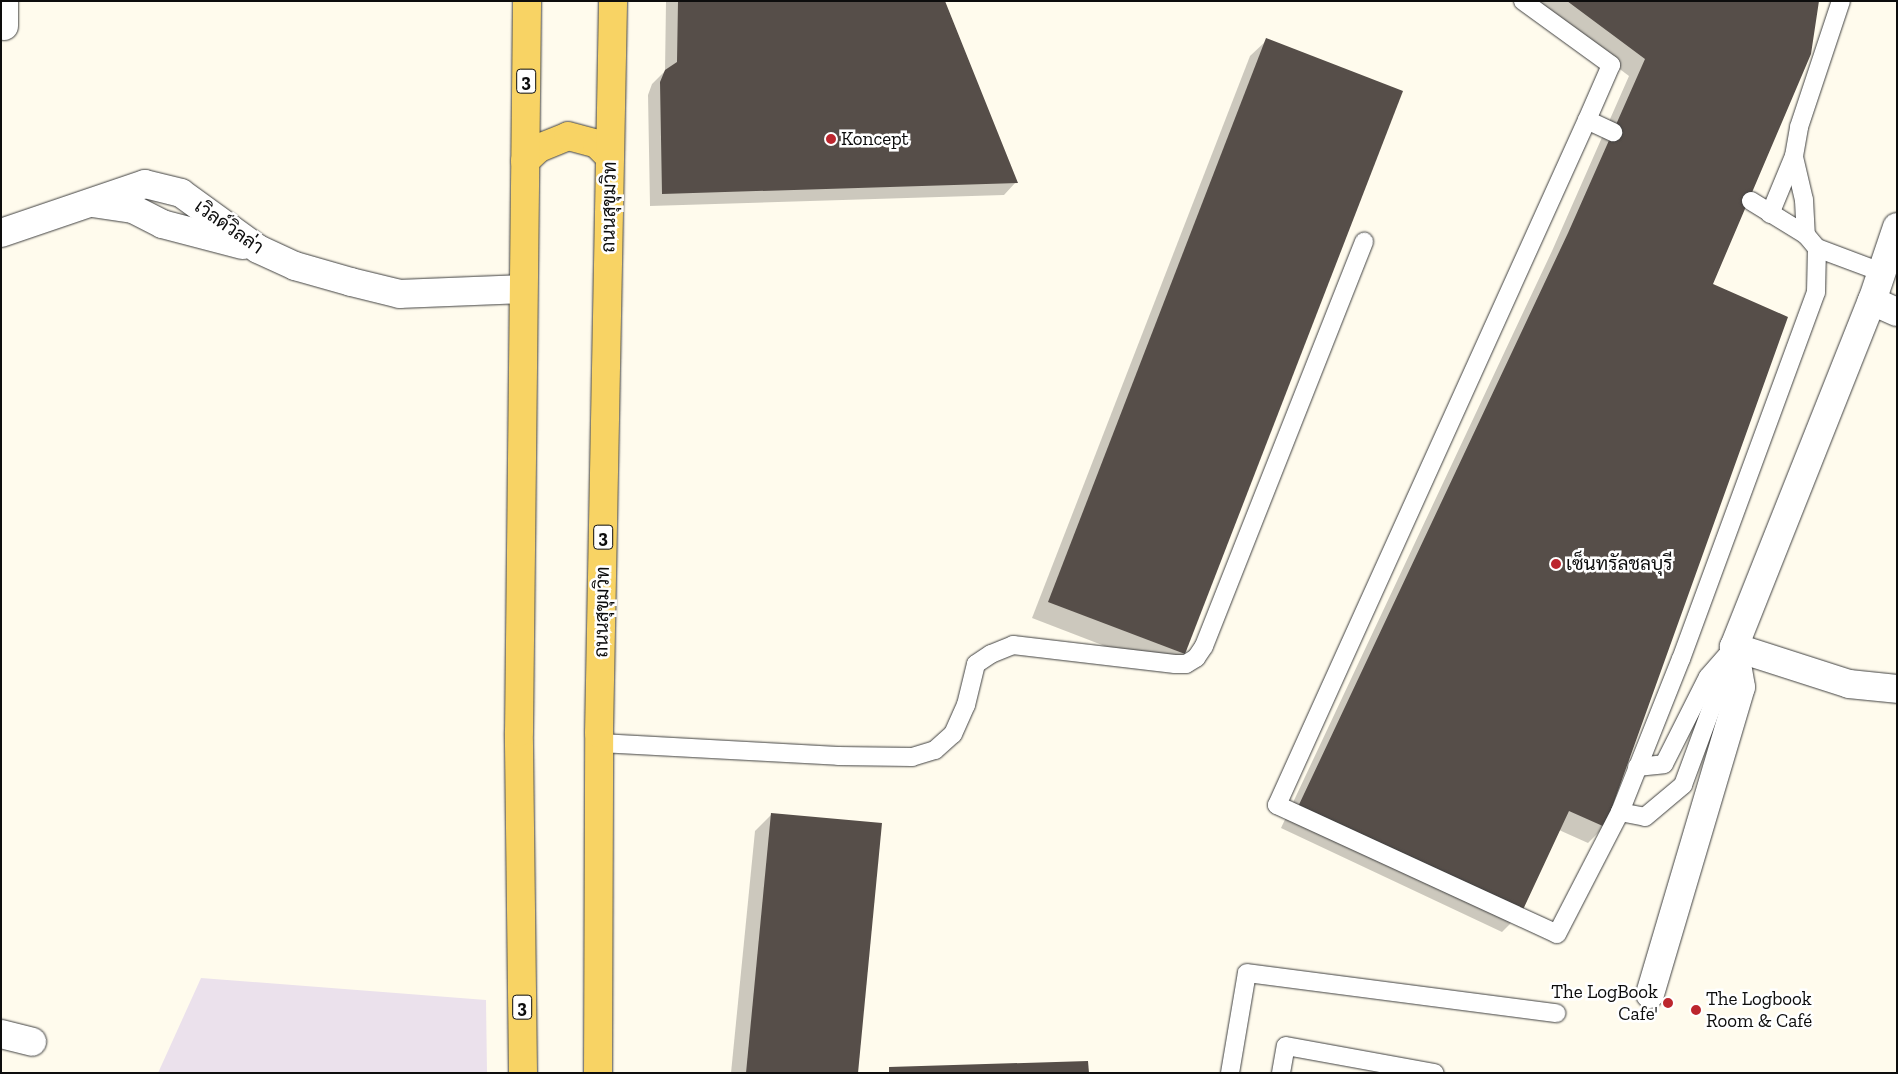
<!DOCTYPE html>
<html>
<head>
<meta charset="utf-8">
<style>
  body { margin:0 }
  #map { position:relative; width:1898px; height:1074px; overflow:hidden; background:#fffbed; font-family:"Zilla Slab",Sarabun,serif }
  div>[style] { position:absolute }
  .industrial>* { inset:0; background:#ebe1ec }
  .shadow>* { inset:0; background:#0003 }
  .building>* { inset:0; background:#564e49 }
  .roads { filter:drop-shadow(0 0 1px #404040) drop-shadow(0 0 1px #404040) }
  .service>* { height:18px; margin:-9px; padding:0 9px; transform-origin:9px; border-radius:9px; background:#fff }
  .minor>* { height:28px; margin:-14px; padding:0 14px; transform-origin:14px; border-radius:14px; background:#fff }
  .primary>* { height:28px; margin:-14px; padding:0 14px; transform-origin:14px; border-radius:14px; background:#f8d364 }
  .dots>* { width:14px; height:14px; translate:-50% -50%; box-sizing:border-box; border:2px solid #fff; border-radius:50% }
  span { translate:-50% -50%; white-space:nowrap; text-align:center; line-height:1.15; -webkit-text-stroke:5px #fff; paint-order:stroke }
  .shield-label span { padding:1px 4px; background:#fff; border:1px solid; border-radius:4px; -webkit-text-stroke-width:0 }
  .shield-label { font-size:18px; color:#0d0d0d; font-weight:700 }
  .poi-label { font-size:19px; color:#0d0d0d }
  .left { translate:0 -50%; text-align:left }
  .right { translate:-100% -50%; text-align:right }
  .street-label { font-size:19px; color:#0d0d0d }
  .frame { position:absolute; inset:0; border:2px solid #0d0d0d; pointer-events:none }
</style>
</head>
<body>
<div id="map">
  <div class="industrial">
    <i style="clip-path:polygon(201px 978px,486px 1000px,487px 1073px,158px 1073px)"></i>
  </div>
  <div class="shadow">
    <i style="clip-path:polygon(666px 1px,944px 1px,1016px 182px,1004px 195px,650px 206px,648px 95px,652px 84px,665px 71px)"></i>
    <i style="clip-path:polygon(1529px 1px,1818px 1px,1712px 285px,1604px 827px,1588px 843px,1559px 830px,1519px 915px,1502px 932px,1281px 828px,1552px 251px,1629px 76px)"></i>
    <i style="clip-path:polygon(1267px 40px,1184px 653px,1167px 670px,1032px 618px,1250px 56px)"></i>
    <i style="clip-path:polygon(771px 815px,857px 1073px,731px 1073px,755px 831px)"></i>
  </div>
  <div class="building">
    <i style="clip-path:polygon(678px 1px,945px 1px,1018px 183px,662px 194px,660px 82px,665px 70px,677px 62px)"></i>
    <i style="clip-path:polygon(1567px 1px,1819px 1px,1811px 54px,1713px 284px,1788px 317px,1605px 827px,1569px 811px,1520px 916px,1296px 811px,1568px 233px,1645px 59px)"></i>
    <i style="clip-path:polygon(1266px 38px,1403px 91px,1185px 654px,1048px 602px)"></i>
    <i style="clip-path:polygon(771px 813px,882px 823px,858px 1073px,746px 1073px)"></i>
    <i style="clip-path:polygon(1088px 1061px,1089px 1073px,889px 1073px,889px 1067px)"></i>
  </div>
  <div class="roads">
    <div class="service">
      <i style="left:1523px;top:1px;width:109px;rotate:36deg"></i>
      <i style="left:1611px;top:65px;width:60px;rotate:113.6deg"></i>
      <i style="left:1587px;top:120px;width:29px;rotate:25deg"></i>
      <i style="left:1587px;top:120px;width:752px;rotate:114.35deg"></i>
      <i style="left:1277px;top:805px;width:308px;rotate:24.7deg"></i>
      <i style="left:1557px;top:934px;width:137px;rotate:-62.7deg"></i>
      <i style="left:1620px;top:812px;width:165px;rotate:-68.3deg"></i>
      <i style="left:1681px;top:659px;width:391px;rotate:-69.8deg"></i>
      <i style="left:1816px;top:292px;width:44px;rotate:-88.7deg"></i>
      <i style="left:1794px;top:157px;width:44px;rotate:76.9deg"></i>
      <i style="left:1804px;top:200px;width:35px;rotate:87deg"></i>
      <i style="left:1751px;top:201px;width:65px;rotate:31.7deg"></i>
      <i style="left:1806px;top:235px;width:17px;rotate:50deg"></i>
      <i style="left:1817px;top:248px;width:68px;rotate:20.6deg"></i>
      <i style="left:1770px;top:214px;width:63px;rotate:-67.5deg"></i>
      <i style="left:1794px;top:156px;width:29px;rotate:-80deg"></i>
      <i style="left:1799px;top:127px;width:133px;rotate:-71.6deg"></i>
      <i style="left:600px;top:743px;width:238px;rotate:3.1deg"></i>
      <i style="left:838px;top:756px;width:74px;rotate:0.8deg"></i>
      <i style="left:912px;top:757px;width:24px;rotate:-17deg"></i>
      <i style="left:935px;top:750px;width:24px;rotate:-42deg"></i>
      <i style="left:953px;top:734px;width:32px;rotate:-66deg"></i>
      <i style="left:966px;top:705px;width:42px;rotate:-76.3deg"></i>
      <i style="left:976px;top:664px;width:18px;rotate:-34deg"></i>
      <i style="left:991px;top:654px;width:24px;rotate:-22deg"></i>
      <i style="left:1013px;top:645px;width:163px;rotate:6.7deg"></i>
      <i style="left:1175px;top:664px;width:11px"></i>
      <i style="left:1186px;top:664px;width:12px;rotate:-31deg"></i>
      <i style="left:1196px;top:658px;width:14px;rotate:-56deg"></i>
      <i style="left:1204px;top:646px;width:435px;rotate:-68.4deg"></i>
      <i style="left:1637px;top:767px;width:27px;rotate:-6deg"></i>
      <i style="left:1664px;top:764px;width:97px;rotate:-63.2deg"></i>
      <i style="left:1708px;top:677px;width:29px;rotate:-49deg"></i>
      <i style="left:1620px;top:812px;width:25px;rotate:11deg"></i>
      <i style="left:1645px;top:817px;width:50px;rotate:-40.1deg"></i>
      <i style="left:1683px;top:785px;width:144px;rotate:-69.7deg"></i>
      <i style="left:1230px;top:1073px;width:101px;rotate:-80.4deg"></i>
      <i style="left:1247px;top:973px;width:312px;rotate:7.4deg"></i>
      <i style="left:1281px;top:1073px;width:27px;rotate:-80deg"></i>
      <i style="left:1286px;top:1046px;width:151px;rotate:10.3deg"></i>
    </div>
    <div class="minor">
      <i style="left:4px;top:26px;width:25px;rotate:-90deg"></i>
      <i style="left:92px;top:203px;width:41px;rotate:8.3deg"></i>
      <i style="left:133px;top:209px;width:33px;rotate:27deg"></i>
      <i style="left:162px;top:224px;width:83px;rotate:14.7deg"></i>
      <i style="left:1px;top:233px;width:152px;rotate:-18.8deg"></i>
      <i style="left:145px;top:184px;width:37px;rotate:14deg"></i>
      <i style="left:181px;top:193px;width:95px;rotate:36deg"></i>
      <i style="left:258px;top:249px;width:41px;rotate:24.7deg"></i>
      <i style="left:295px;top:266px;width:58px;rotate:15.9deg"></i>
      <i style="left:351px;top:282px;width:50px;rotate:13.8deg"></i>
      <i style="left:400px;top:294px;width:123px;rotate:-2.3deg"></i>
      <i style="left:1872px;top:301px;width:27px;rotate:24deg"></i>
      <i style="left:1734px;top:647px;width:121px;rotate:17.8deg"></i>
      <i style="left:1849px;top:684px;width:48px;rotate:5.9deg"></i>
      <i style="left:1650px;top:994px;width:320px;rotate:-73.5deg"></i>
      <i style="left:1741px;top:687px;width:41px;rotate:-99.9deg"></i>
      <i style="left:1734px;top:647px;width:373px;rotate:-68.3deg"></i>
      <i style="left:1872px;top:301px;width:78px;rotate:-71.3deg"></i>
      <i style="left:1px;top:1034px;width:32px;rotate:14deg"></i>
    </div>
    <div class="primary">
      <i style="left:525px;top:161px;width:19px;rotate:-43deg"></i>
      <i style="left:539px;top:148px;width:31px;rotate:-22deg"></i>
      <i style="left:568px;top:136px;width:30px;rotate:15deg"></i>
      <i style="left:597px;top:144px;width:18px;rotate:45deg"></i>
      <i style="left:523px;top:1073px;width:341px;rotate:-90.7deg"></i>
      <i style="left:519px;top:732px;width:731px;rotate:-89.37deg"></i>
      <i style="left:598px;top:1073px;width:340px;rotate:-89.8deg"></i>
      <i style="left:599px;top:733px;width:732px;rotate:-88.9deg"></i>
    </div>
  </div>
  <div class="dots">
    <i style="left:831px;top:139px;background:#bc262e"></i>
    <i style="left:1556px;top:564px;background:#bc262e"></i>
    <i style="left:1668px;top:1003px;background:#bc262e"></i>
    <i style="left:1696px;top:1010px;background:#bc262e"></i>
  </div>
  <div class="shield-label">
    <span style="left:526px;top:81px">3</span>
    <span style="left:603px;top:537px">3</span>
    <span style="left:522px;top:1007px">3</span>
  </div>
  <div class="poi-label">
    <span class="left" style="left:841px;top:139px">Koncept</span>
    <span class="left" style="left:1566px;top:564px">เซ็นทรัลชลบุรี</span>
    <span class="right" style="left:1658px;top:1003px">The LogBook<br>Cafe'</span>
    <span class="left" style="left:1706px;top:1010px">The Logbook<br>Room &amp; Café</span>
  </div>
  <div class="street-label">
    <span style="left:609px;top:207px;rotate:-89deg">ถนนสุขุมวิท</span>
    <span style="left:229px;top:227px;rotate:35deg">เวิลด์วิลล่า</span>
    <span style="left:602px;top:612px;rotate:-89deg">ถนนสุขุมวิท</span>
  </div>
  <div class="frame"></div>
</div>
</body>
</html>
